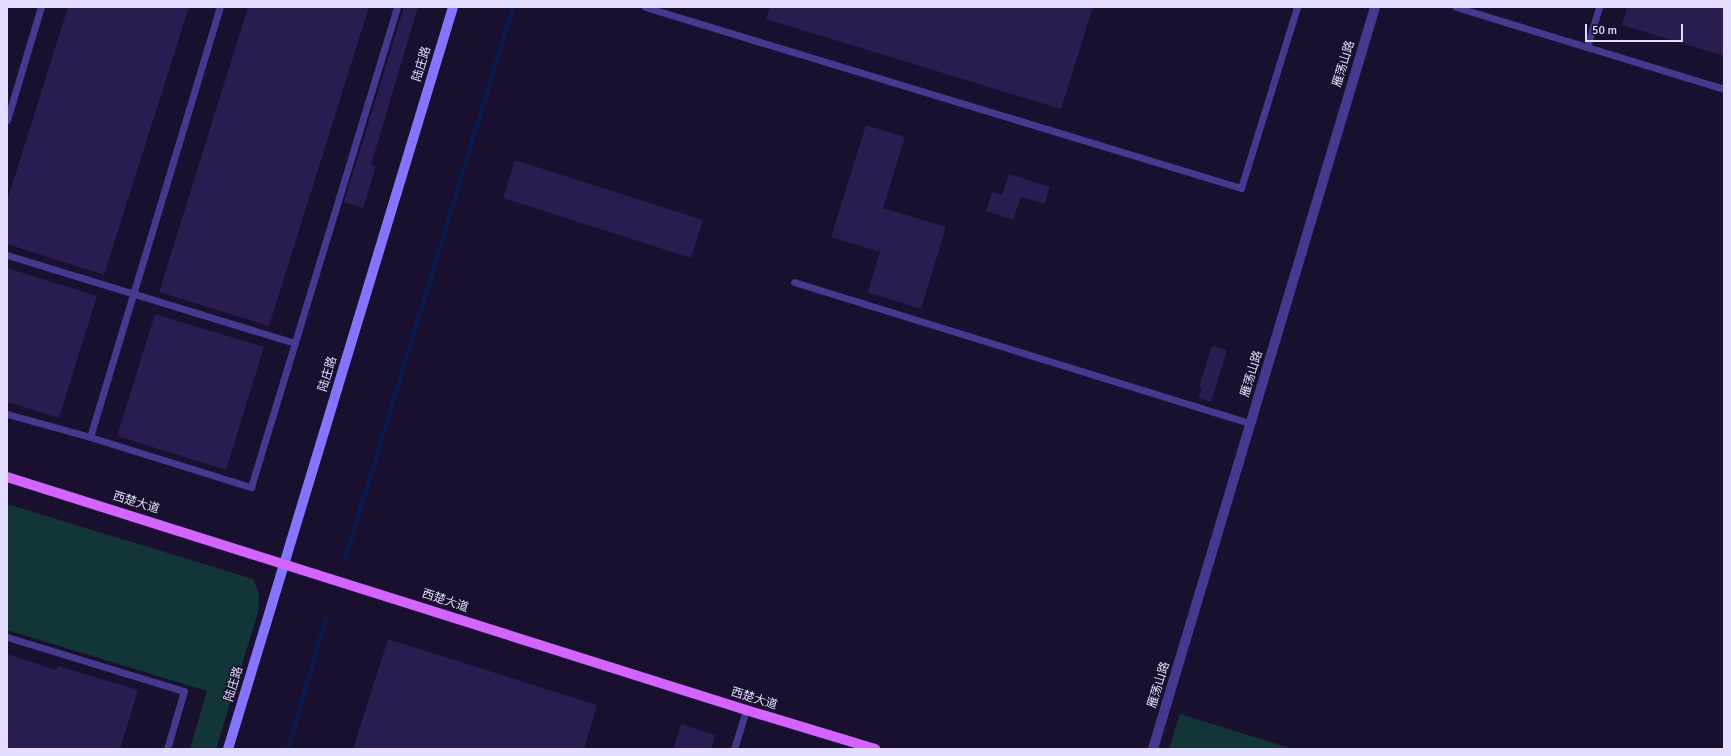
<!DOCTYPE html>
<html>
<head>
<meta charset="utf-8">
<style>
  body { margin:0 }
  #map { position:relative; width:1731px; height:756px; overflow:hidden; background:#18102e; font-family:Signika,"Noto Sans SC",sans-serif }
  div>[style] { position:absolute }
  .green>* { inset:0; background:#123638 }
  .stream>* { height:4px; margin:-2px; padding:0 2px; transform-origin:2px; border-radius:2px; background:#081b4f }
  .building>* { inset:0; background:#2a1b50 }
  .lane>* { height:7px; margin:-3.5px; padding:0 3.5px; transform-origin:3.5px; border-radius:3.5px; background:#44388f }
  .street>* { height:10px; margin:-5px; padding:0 5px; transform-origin:5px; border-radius:5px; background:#44388f }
  .secondary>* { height:10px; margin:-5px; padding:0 5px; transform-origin:5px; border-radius:5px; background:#8474ff }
  .primary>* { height:10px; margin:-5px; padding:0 5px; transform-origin:5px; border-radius:5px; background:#d364ff }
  span { translate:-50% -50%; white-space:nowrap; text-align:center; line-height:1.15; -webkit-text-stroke:3px #18102e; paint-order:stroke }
  .street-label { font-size:12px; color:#e4ddff }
  .frame { position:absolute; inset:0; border:8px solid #e4ddff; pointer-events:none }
  .scale { position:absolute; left:1585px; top:24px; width:98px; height:18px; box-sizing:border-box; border:2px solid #e4ddff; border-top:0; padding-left:5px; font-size:12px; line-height:14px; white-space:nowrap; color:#e4ddff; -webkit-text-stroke:3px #18102e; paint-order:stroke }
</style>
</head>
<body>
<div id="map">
  <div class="green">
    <i style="clip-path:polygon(7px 504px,253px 579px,259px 593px,258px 612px,216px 749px,190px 749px,207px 691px,7px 630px)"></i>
    <i style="clip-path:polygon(1180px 714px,1293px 749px,1169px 749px)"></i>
  </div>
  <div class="stream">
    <i style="left:345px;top:560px;width:578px;rotate:-73.1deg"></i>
    <i style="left:288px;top:749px;width:135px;rotate:-73.7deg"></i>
  </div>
  <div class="building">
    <i style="clip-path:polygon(68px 7px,189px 7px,104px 275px,7px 244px,7px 201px)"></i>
    <i style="clip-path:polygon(248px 7px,369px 7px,269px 326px,159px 292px)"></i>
    <i style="clip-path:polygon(404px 7px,418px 7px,371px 165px,376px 166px,363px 208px,344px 202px)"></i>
    <i style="clip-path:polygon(770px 7px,1093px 7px,1061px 109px,766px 19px)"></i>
    <i style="clip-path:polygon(1627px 7px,1724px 7px,1724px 56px,1622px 25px)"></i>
    <i style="clip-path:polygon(866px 125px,905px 137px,883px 208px,946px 227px,921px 309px,868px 292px,880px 252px,831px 237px)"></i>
    <i style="clip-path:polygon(515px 160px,703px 220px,691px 258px,503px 198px)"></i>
    <i style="clip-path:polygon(1009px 174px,1050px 187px,1044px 204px,1021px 197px,1013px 220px,986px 211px,992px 192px,1002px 195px)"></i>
    <i style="clip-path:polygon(7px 268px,97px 296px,59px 418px,7px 402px)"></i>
    <i style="clip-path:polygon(155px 314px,264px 347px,226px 470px,117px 436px)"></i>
    <i style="clip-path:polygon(1212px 346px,1227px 350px,1211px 402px,1198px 398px,1202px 388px,1199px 387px)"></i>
    <i style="clip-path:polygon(388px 639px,597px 705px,584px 749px,353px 749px)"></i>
    <i style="clip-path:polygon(7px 654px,56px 670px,58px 666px,138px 690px,120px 749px,7px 749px)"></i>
    <i style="clip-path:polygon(681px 724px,715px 735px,711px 749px,673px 749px)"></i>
  </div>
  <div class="lane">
    <i style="left:645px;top:7px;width:623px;rotate:16.89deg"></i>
    <i style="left:1241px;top:188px;width:189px;rotate:-72.8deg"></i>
    <i style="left:1456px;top:7px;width:280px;rotate:17deg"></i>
    <i style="left:1587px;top:47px;width:42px;rotate:-73.3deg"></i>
    <i style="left:7px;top:120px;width:118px;rotate:-73.3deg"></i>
    <i style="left:7px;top:255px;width:301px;rotate:17deg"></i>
    <i style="left:794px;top:282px;width:477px;rotate:17.2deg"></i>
    <i style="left:7px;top:414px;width:86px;rotate:15.5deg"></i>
    <i style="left:90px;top:437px;width:449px;rotate:-73.2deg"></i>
    <i style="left:90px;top:437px;width:169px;rotate:17.3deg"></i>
    <i style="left:251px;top:487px;width:502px;rotate:-73.08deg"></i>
    <i style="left:7px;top:637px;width:185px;rotate:17deg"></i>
    <i style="left:184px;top:691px;width:60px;rotate:106.3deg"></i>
    <i style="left:734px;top:749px;width:41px;rotate:-72.9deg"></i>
  </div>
  <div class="street">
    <i style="left:1153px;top:749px;width:774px;rotate:-73.34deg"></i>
  </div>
  <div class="secondary">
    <i style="left:228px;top:749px;width:775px;rotate:-73.13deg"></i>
  </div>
  <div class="primary">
    <i style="left:7px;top:477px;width:775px;rotate:17.5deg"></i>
    <i style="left:746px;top:710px;width:135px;rotate:16.8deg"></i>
  </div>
  <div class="street-label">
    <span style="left:422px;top:64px;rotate:-73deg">陆庄路</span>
    <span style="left:1344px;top:64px;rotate:-73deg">雁荡山路</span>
    <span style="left:328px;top:374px;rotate:-73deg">陆庄路</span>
    <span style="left:1252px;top:374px;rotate:-73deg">雁荡山路</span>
    <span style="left:136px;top:503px;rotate:17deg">西楚大道</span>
    <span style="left:445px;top:601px;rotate:18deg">西楚大道</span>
    <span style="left:234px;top:684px;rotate:-73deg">陆庄路</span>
    <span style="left:1159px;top:685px;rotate:-73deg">雁荡山路</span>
    <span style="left:754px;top:699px;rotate:17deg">西楚大道</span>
  </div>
  <div class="frame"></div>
  <div class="scale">50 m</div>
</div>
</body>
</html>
